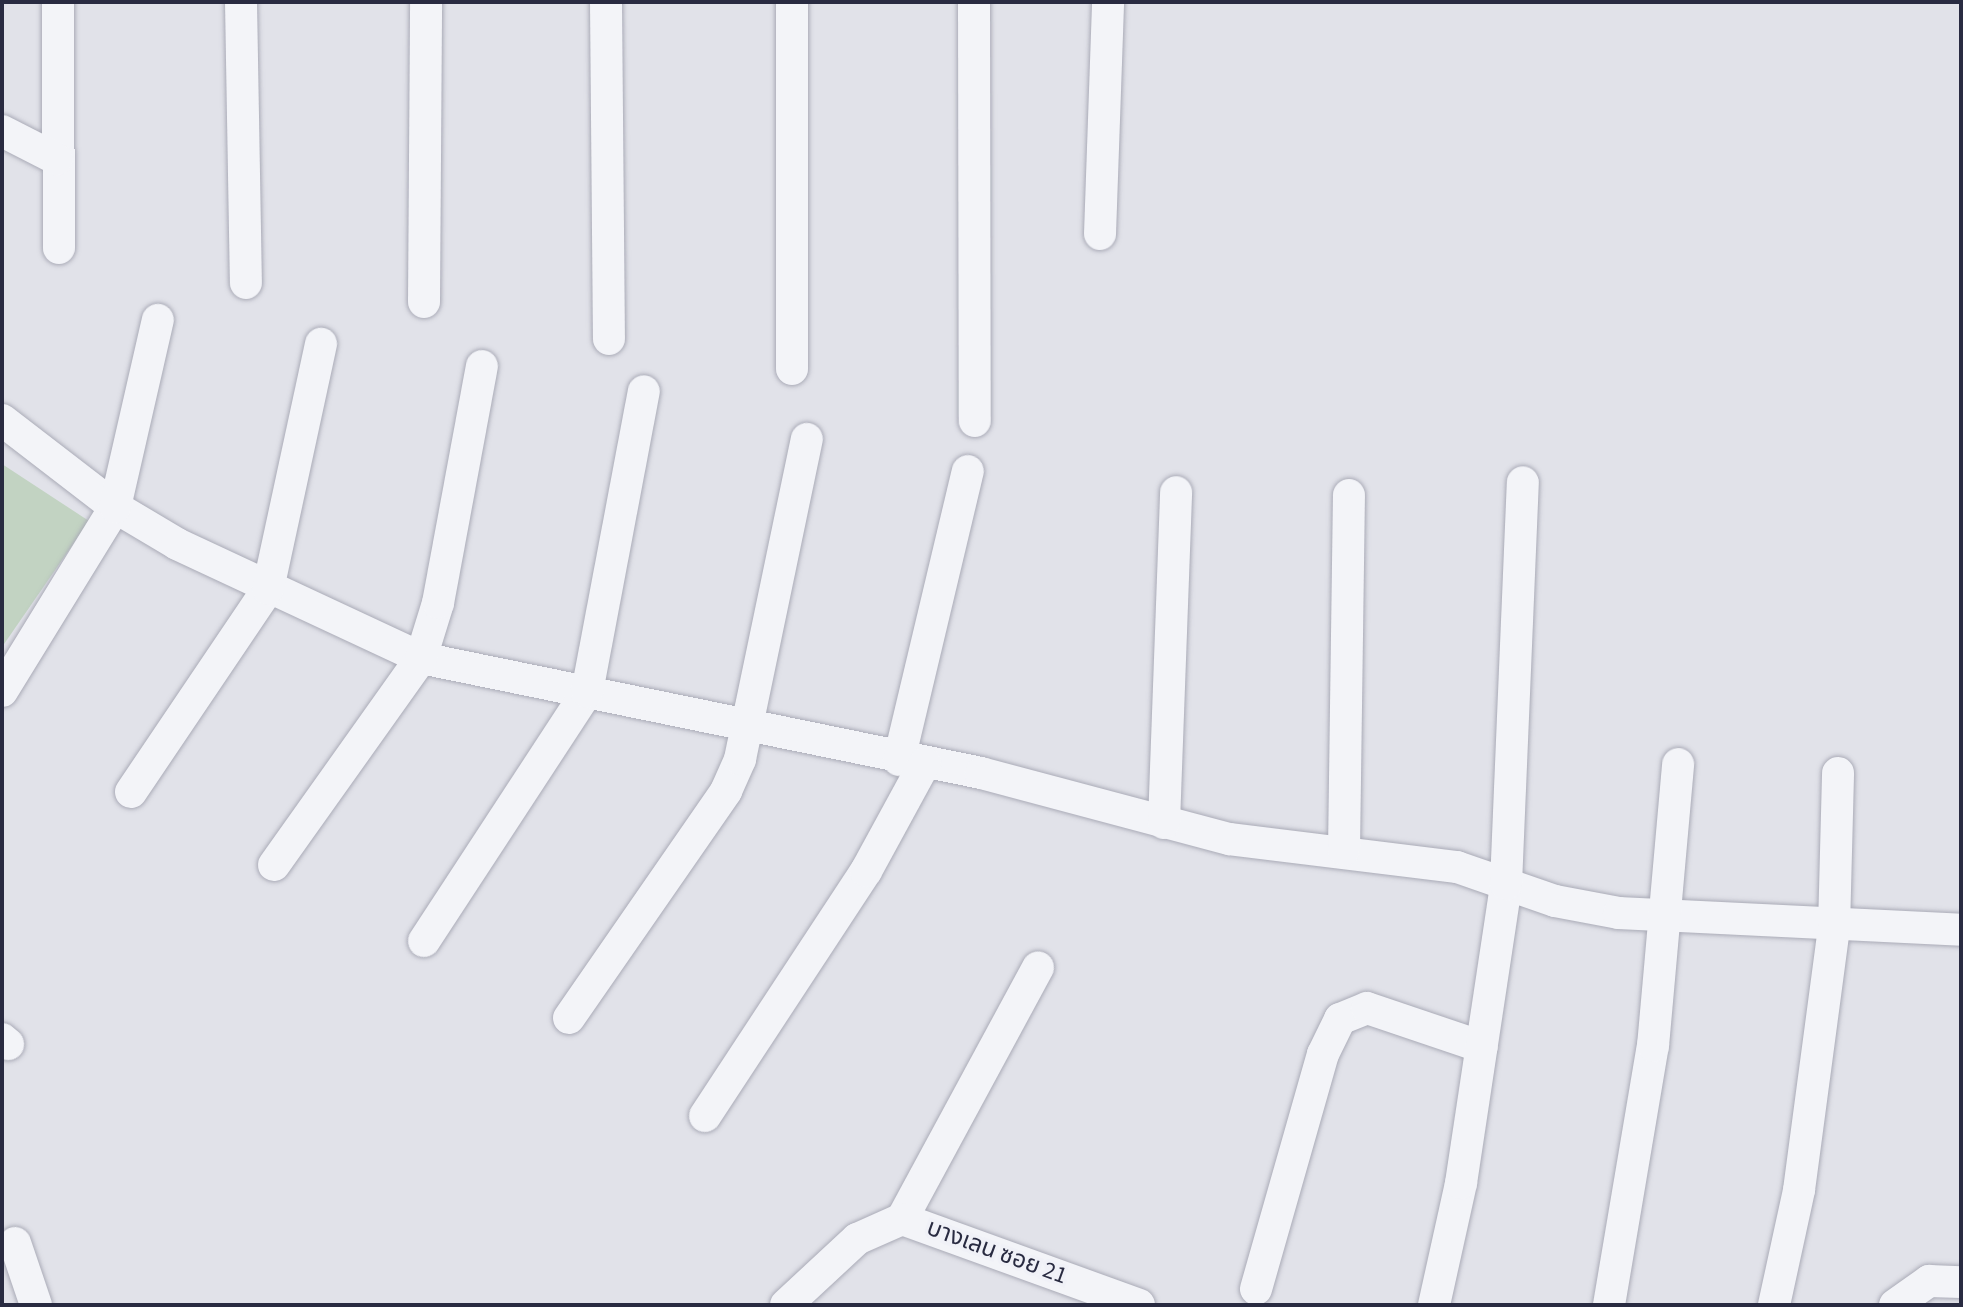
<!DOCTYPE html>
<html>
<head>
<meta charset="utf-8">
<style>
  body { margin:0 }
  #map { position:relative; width:1963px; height:1307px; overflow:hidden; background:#e1e2e9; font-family:"Source Sans 3","Noto Sans Thai",sans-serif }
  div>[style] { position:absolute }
  .green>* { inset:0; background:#c2d3c2 }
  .roads { filter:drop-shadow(0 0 2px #aaabb7) drop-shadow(0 0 2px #aaabb7) }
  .minor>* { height:32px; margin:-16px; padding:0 16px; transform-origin:16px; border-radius:16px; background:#f3f4f8 }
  span { translate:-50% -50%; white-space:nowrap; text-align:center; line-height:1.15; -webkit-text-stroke:7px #f0f1f7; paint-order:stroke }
  .street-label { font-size:24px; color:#292b41 }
  .frame { position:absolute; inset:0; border:4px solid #292b41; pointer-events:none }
</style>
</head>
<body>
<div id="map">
  <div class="green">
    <i style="clip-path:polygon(2px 464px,89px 521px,2px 647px)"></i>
  </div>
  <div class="roads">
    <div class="minor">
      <i style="left:58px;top:2px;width:246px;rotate:89.8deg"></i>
      <i style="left:241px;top:2px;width:281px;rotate:89deg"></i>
      <i style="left:606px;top:2px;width:337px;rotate:89.5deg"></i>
      <i style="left:792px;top:2px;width:367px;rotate:90deg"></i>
      <i style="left:974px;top:2px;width:419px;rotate:89.9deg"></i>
      <i style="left:2px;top:131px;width:62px;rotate:27deg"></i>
      <i style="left:1100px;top:234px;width:232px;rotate:-88deg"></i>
      <i style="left:424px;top:302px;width:300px;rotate:-89.6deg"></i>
      <i style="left:2px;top:420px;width:143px;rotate:37.6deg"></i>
      <i style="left:115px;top:507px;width:72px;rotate:30.8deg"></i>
      <i style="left:177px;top:544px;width:269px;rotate:25deg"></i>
      <i style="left:421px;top:658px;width:572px;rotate:11.6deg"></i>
      <i style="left:981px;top:773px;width:257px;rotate:14.9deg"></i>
      <i style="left:1229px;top:839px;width:230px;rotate:7deg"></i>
      <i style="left:1457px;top:867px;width:104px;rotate:19.1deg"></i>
      <i style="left:1555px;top:901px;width:65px;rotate:10.6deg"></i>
      <i style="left:1619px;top:913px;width:342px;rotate:2.8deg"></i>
      <i style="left:2px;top:691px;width:216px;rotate:-58.4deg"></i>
      <i style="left:115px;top:507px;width:192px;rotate:-77.1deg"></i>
      <i style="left:899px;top:760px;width:297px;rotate:-76.6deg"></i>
      <i style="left:131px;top:792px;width:245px;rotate:-56deg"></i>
      <i style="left:268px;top:589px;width:251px;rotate:-77.8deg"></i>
      <i style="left:1164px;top:823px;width:331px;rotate:-87.9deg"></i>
      <i style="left:1344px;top:850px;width:355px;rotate:-89.2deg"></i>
      <i style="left:274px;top:865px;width:254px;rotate:-54.6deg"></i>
      <i style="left:421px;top:658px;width:58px;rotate:-72.8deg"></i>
      <i style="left:438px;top:603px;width:241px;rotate:-79.5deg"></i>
      <i style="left:424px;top:941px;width:298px;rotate:-56.8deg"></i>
      <i style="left:587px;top:692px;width:306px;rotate:-79.3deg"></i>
      <i style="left:569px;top:1018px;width:276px;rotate:-55.3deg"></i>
      <i style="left:726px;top:791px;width:35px;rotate:-66deg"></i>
      <i style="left:740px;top:759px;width:327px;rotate:-78.2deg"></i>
      <i style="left:2px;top:1039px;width:8px;rotate:40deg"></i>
      <i style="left:705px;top:1116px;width:293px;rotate:-56.7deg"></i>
      <i style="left:866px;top:871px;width:123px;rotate:-61.4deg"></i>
      <i style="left:902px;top:1219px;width:286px;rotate:-61.6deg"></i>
      <i style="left:15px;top:1243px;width:65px;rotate:71.3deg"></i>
      <i style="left:1256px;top:1289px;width:244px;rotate:-74.1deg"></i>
      <i style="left:1323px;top:1054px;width:39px;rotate:-64deg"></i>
      <i style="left:1340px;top:1019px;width:29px;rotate:-22deg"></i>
      <i style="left:1367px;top:1008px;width:121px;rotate:18.7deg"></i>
      <i style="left:786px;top:1305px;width:97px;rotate:-42.9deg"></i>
      <i style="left:857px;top:1239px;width:49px;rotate:-24deg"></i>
      <i style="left:902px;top:1219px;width:252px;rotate:19.9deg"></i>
      <i style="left:1434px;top:1305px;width:125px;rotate:-77.5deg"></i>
      <i style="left:1461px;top:1183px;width:302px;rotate:-81.4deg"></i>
      <i style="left:1506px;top:884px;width:402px;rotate:-87.6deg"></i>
      <i style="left:1609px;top:1305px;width:263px;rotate:-80.4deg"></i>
      <i style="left:1653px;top:1046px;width:283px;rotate:-84.9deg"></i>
      <i style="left:1774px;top:1305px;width:118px;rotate:-77.7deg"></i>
      <i style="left:1799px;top:1190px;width:264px;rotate:-82.4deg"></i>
      <i style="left:1834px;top:928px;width:155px;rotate:-88.5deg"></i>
      <i style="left:1895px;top:1305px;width:42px;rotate:-35.2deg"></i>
      <i style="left:1929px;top:1281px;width:32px;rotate:2deg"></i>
    </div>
  </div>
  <div class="street-label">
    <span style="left:997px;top:1252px;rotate:20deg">บางเลน ซอย 21</span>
  </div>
  <div class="frame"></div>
</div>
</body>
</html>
